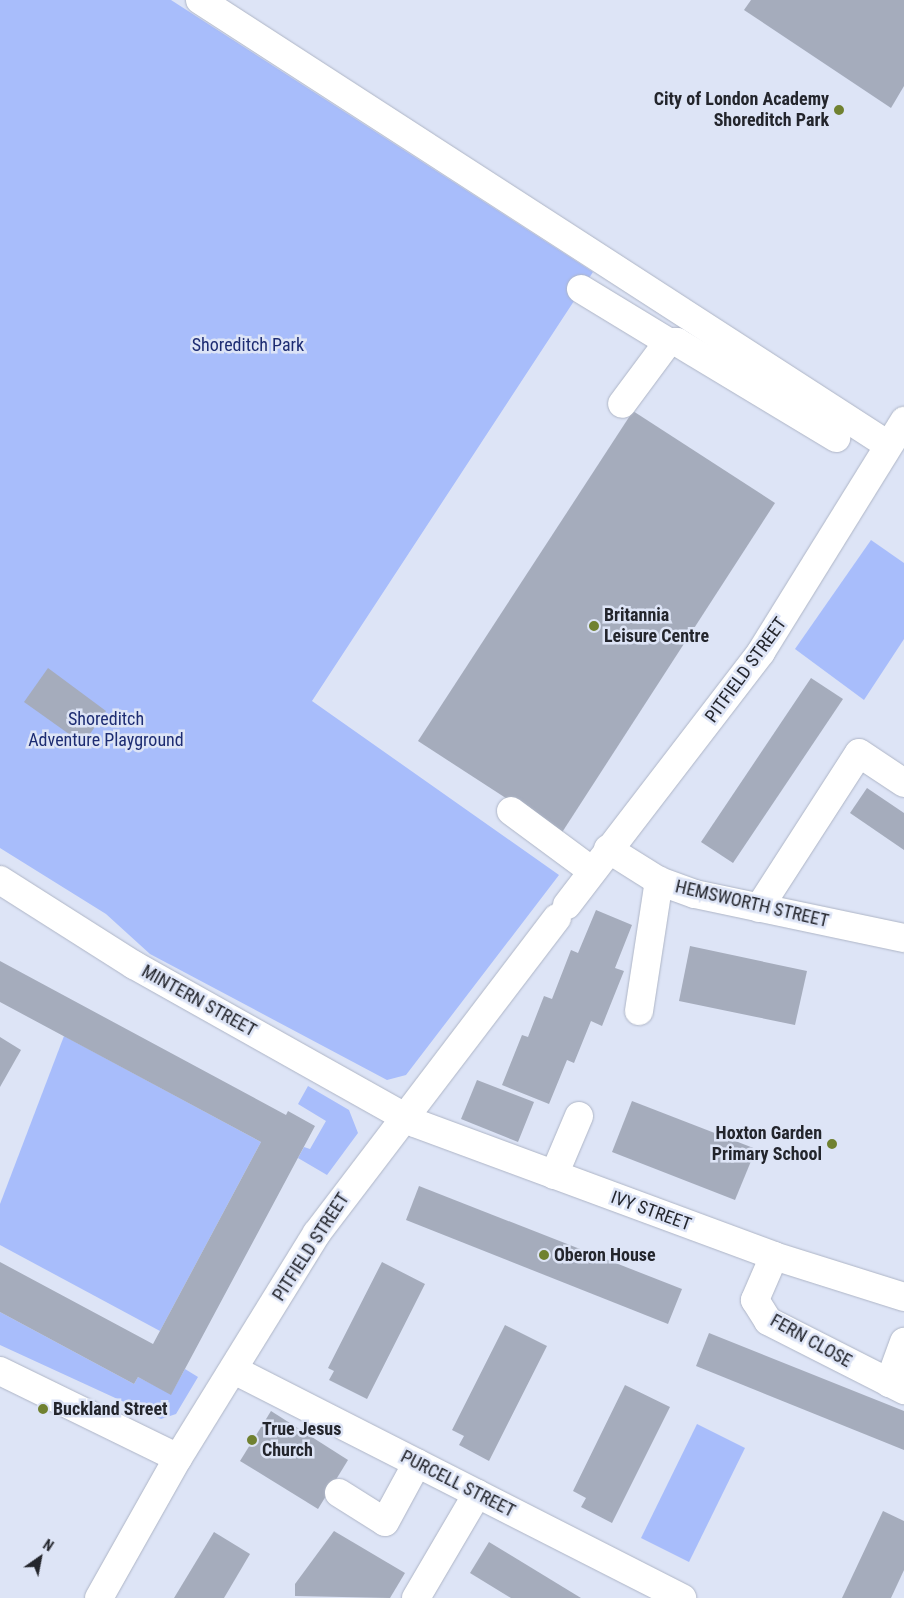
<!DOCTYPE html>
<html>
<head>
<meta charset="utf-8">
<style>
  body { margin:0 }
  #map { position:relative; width:904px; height:1598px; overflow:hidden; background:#dde4f6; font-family:"Roboto Condensed",sans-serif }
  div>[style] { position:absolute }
  .green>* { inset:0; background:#a8bdfb }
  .building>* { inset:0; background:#a5acbc }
  .roads { filter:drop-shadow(0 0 1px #aeb5c6) drop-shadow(0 0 1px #aeb5c6) }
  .minor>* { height:28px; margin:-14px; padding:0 14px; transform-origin:14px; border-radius:14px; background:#fff }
  .dots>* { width:14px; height:14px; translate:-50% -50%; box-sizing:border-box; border:2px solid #dde4f6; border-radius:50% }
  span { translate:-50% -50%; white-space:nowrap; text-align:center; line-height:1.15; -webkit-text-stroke:5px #dde4f6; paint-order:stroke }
  .poi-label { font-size:18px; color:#23252c; font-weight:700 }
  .right { translate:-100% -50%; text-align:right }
  .left { translate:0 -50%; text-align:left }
  .park-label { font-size:18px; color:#1d2c72 }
  .street-label { font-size:18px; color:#23252c }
  .north { position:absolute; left:15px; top:1533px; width:50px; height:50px; -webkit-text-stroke:4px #dde4f6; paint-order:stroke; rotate:33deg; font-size:14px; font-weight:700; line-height:20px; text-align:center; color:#23252c }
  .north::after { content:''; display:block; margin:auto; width:18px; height:22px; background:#23252c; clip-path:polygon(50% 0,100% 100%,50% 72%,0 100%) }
</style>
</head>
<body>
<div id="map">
  <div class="green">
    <i style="clip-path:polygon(0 0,171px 0,593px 272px,312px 701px,559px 875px,406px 1075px,387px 1080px,150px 954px,106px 914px,0 848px)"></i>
    <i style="clip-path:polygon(871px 540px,904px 563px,904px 639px,864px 700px,795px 649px)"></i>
    <i style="clip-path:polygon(64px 1036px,261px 1142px,160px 1331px,0 1245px,0 1204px)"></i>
    <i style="clip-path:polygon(308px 1086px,349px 1110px,358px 1133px,327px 1175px,298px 1158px,304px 1147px,310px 1149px,326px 1121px,298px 1104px)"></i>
    <i style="clip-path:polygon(0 1312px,134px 1384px,138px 1377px,171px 1394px,185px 1369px,198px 1377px,176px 1414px,161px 1419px,0 1345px)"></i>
    <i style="clip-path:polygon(697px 1424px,745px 1448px,689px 1562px,641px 1538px)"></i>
  </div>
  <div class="building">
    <i style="clip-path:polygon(751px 0,904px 0,904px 86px,891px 108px,744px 10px)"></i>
    <i style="clip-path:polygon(633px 411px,775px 503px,561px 834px,418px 741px)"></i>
    <i style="clip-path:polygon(48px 668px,106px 711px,83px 744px,24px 702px)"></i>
    <i style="clip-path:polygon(811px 678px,843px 699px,733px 863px,701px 842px)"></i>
    <i style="clip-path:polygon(867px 788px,904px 813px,904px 850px,850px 813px)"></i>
    <i style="clip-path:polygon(596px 910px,632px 925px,615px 968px,624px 971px,602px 1026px,591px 1021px,574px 1063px,567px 1060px,549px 1104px,502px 1085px,522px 1035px,528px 1037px,544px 996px,552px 999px,571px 950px,578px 953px)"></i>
    <i style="clip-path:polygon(690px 946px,807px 971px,795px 1025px,679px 1001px)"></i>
    <i style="clip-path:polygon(0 961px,286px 1115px,288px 1111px,315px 1126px,171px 1395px,138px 1377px,134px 1384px,0 1312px,0 1262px,153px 1344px,261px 1142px,0 1002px)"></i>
    <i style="clip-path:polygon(0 1037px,21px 1050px,0 1087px)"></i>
    <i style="clip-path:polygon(477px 1080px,534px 1102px,518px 1142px,461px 1119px)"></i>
    <i style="clip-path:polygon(632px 1101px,756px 1149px,735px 1200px,612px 1152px)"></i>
    <i style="clip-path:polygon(419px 1186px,682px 1289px,668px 1324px,406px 1220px)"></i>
    <i style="clip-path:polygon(382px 1262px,425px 1284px,367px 1399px,329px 1380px,334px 1371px,328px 1368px)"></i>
    <i style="clip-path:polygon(505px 1325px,547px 1346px,489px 1461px,459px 1445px,464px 1436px,452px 1430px)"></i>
    <i style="clip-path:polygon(709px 1333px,904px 1411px,904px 1450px,696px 1366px)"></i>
    <i style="clip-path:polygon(625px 1385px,670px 1407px,612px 1523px,581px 1507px,586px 1498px,573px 1491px)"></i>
    <i style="clip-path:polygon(271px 1411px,348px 1460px,318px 1509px,240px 1461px)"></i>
    <i style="clip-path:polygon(883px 1511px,904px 1521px,904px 1570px,891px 1598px,842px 1598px)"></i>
    <i style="clip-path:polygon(334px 1531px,405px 1573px,390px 1598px,295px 1596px,295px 1584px)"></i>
    <i style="clip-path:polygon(214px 1532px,250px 1554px,224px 1598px,174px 1598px)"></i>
    <i style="clip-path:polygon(489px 1542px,581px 1598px,511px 1598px,470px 1573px)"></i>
  </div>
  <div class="roads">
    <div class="minor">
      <i style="left:200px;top:0;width:819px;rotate:32.89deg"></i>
      <i style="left:581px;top:289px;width:102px;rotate:31.3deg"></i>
      <i style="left:668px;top:342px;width:77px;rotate:126.6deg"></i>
      <i style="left:668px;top:342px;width:9px"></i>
      <i style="left:677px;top:342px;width:186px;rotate:31.1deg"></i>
      <i style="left:511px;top:811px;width:101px;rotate:36.5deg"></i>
      <i style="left:608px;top:849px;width:60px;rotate:32.1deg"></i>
      <i style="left:659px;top:881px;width:38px;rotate:20deg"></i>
      <i style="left:695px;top:894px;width:214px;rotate:11.9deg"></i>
      <i style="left:0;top:880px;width:159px;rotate:32.4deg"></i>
      <i style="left:134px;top:965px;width:322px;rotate:29.3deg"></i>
      <i style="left:415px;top:1123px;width:383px;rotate:20.3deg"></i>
      <i style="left:774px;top:1256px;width:136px;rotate:17.5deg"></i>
      <i style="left:567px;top:905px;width:319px;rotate:-52.5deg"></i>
      <i style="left:761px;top:652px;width:272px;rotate:-58.2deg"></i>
      <i style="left:759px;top:908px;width:184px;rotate:-57.2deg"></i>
      <i style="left:859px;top:753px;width:54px;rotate:33.7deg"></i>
      <i style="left:639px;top:1011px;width:132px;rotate:-81.3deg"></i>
      <i style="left:554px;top:1175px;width:64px;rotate:-67deg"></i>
      <i style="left:774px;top:1256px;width:48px;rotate:113.4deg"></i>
      <i style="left:755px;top:1300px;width:25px;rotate:58deg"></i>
      <i style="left:768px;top:1321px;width:153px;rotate:26.9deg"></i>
      <i style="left:234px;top:1370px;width:503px;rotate:26.97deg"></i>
      <i style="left:0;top:1371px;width:198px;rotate:26deg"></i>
      <i style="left:889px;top:1383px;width:44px;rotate:-69.9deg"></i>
      <i style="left:339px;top:1493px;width:54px;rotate:32.2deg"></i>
      <i style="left:385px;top:1522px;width:67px;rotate:-61.5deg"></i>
      <i style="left:99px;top:1598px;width:161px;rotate:-60.6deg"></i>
      <i style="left:178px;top:1458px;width:264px;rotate:-58.3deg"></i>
      <i style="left:317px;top:1233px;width:396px;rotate:-52.7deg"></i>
      <i style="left:416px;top:1598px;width:121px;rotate:-59.6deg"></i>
    </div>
  </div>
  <div class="dots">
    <i style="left:839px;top:110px;background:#708130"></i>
    <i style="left:594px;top:626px;background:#708130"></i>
    <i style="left:832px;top:1144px;background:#708130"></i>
    <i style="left:544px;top:1255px;background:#708130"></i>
    <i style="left:43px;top:1409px;background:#708130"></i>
    <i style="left:252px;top:1440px;background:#708130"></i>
  </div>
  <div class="poi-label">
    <span class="right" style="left:829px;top:110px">City of London Academy<br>Shoreditch Park</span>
    <span class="left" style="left:604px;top:626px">Britannia<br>Leisure Centre</span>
    <span class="right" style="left:822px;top:1144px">Hoxton Garden<br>Primary School</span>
    <span class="left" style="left:554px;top:1255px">Oberon House</span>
    <span class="left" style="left:53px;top:1409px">Buckland Street</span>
    <span class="left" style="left:262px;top:1440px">True Jesus<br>Church</span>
  </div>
  <div class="park-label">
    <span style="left:248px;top:345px">Shoreditch Park</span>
    <span style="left:106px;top:730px">Shoreditch<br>Adventure Playground</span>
  </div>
  <div class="street-label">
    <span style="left:746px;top:670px;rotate:-54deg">PITFIELD STREET</span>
    <span style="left:752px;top:904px;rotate:13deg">HEMSWORTH STREET</span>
    <span style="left:199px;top:1001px;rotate:29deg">MINTERN STREET</span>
    <span style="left:651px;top:1211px;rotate:20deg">IVY STREET</span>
    <span style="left:311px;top:1247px;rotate:-57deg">PITFIELD STREET</span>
    <span style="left:811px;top:1341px;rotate:29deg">FERN CLOSE</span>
    <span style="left:458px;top:1484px;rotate:27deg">PURCELL STREET</span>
  </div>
  <div class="north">N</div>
</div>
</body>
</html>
